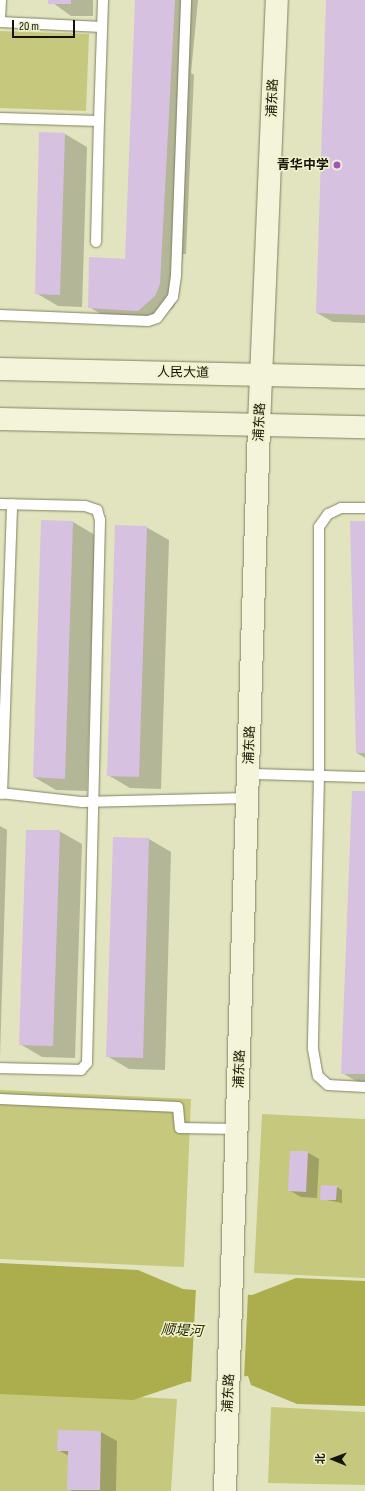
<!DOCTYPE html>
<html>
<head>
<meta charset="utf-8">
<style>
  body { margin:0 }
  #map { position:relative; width:365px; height:1491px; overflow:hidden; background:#e2e4bf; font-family:"Sofia Sans Condensed","Noto Sans SC",sans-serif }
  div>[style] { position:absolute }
  .green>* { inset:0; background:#c6c97d }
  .water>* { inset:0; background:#acae4d }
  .pier>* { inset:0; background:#e2e4bf }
  .shadow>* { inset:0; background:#0003 }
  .building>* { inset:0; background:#d7c1e1 }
  .roads { filter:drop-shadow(0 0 1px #808260) drop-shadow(0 0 1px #808260) }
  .lane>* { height:10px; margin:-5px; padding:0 5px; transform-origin:5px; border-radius:5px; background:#fff }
  .secondary>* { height:22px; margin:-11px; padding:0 11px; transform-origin:11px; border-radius:11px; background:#f4f4db }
  .dots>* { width:11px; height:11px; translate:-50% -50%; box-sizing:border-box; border:2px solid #eff1cc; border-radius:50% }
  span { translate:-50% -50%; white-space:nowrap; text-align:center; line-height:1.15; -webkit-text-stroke:3px #eff1cc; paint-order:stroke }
  .street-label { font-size:13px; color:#141407 }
  .poi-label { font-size:13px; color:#141407; font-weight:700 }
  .right { translate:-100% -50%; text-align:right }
  .water-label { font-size:14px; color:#2d2d03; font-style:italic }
  .north { position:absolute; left:313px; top:1439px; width:40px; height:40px; -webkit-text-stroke:3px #eff1cc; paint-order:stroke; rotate:271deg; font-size:11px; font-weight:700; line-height:16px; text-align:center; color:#141407 }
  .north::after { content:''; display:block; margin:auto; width:14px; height:18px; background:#141407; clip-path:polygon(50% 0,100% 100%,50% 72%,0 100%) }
  .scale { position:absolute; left:12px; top:20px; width:63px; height:18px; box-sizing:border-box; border:2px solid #141407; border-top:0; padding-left:5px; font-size:12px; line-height:14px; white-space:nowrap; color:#141407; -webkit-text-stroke:3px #eff1cc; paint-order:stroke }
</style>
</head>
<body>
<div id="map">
  <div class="green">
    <i style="clip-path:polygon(0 31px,89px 34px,86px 111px,0 108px)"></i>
    <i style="clip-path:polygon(0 1090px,191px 1099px,184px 1267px,0 1259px)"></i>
    <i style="clip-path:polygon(262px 1114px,365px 1119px,365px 1278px,254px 1273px)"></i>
    <i style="clip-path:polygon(0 1390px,177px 1399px,171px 1491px,0 1491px)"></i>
    <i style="clip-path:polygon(271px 1407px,365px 1412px,365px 1485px,268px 1483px)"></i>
  </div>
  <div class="water">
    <i style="clip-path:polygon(0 1263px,138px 1270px,183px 1289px,252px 1295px,296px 1278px,365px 1281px,365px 1406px,297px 1404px,251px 1385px,248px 1376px,187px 1382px,133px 1400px,0 1394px)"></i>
  </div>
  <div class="pier">
    <i style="clip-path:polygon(196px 1288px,248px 1293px,244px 1379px,191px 1384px)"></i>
  </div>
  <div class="shadow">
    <i style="clip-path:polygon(49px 0,93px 0,93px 16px,71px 16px)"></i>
    <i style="clip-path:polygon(136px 0,198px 0,191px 73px,194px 75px,186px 254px,183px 254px,179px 295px,174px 307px,157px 321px,108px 318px,89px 307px,126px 260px)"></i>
    <i style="clip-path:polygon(327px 0,365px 1px,365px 323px,333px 322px,317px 313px)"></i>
    <i style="clip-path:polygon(65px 134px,87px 147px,82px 307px,58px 306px,36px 293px)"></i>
    <i style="clip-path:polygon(73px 522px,95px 535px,87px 791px,56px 790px,34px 777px)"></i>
    <i style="clip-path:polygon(365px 522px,365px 758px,357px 753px)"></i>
    <i style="clip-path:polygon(146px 527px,169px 540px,161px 789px,130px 788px,108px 775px)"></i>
    <i style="clip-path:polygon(365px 792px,365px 1086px,342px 1073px)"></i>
    <i style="clip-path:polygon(0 826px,7px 830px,0 1057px)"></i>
    <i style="clip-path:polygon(59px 831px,82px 844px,75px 1058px,42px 1057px,20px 1044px)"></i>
    <i style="clip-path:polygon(114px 838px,149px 839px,171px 852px,165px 1070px,129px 1069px,107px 1056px)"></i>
    <i style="clip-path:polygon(307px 1152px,319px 1159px,317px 1198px,301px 1197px,289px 1190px)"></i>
    <i style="clip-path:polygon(337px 1187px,342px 1190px,342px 1203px,321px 1199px)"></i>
    <i style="clip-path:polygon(101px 1432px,117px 1441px,116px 1491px,72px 1491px,68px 1489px,69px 1456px,58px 1450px)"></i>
  </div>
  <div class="building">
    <i style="clip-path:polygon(48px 0,71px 0,71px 4px,48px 4px)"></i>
    <i style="clip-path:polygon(135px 0,175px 0,160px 284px,155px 296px,138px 311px,88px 308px,89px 257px,125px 259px)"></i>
    <i style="clip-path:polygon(326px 0,365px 0,365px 315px,316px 313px)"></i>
    <i style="clip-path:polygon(39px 132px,65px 133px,60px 295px,35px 294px)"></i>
    <i style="clip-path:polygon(41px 520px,73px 521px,65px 779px,33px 777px)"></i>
    <i style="clip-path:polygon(350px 521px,365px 521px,365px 753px,356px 753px)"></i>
    <i style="clip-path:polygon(115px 525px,147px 526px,139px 777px,107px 776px)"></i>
    <i style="clip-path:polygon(352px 791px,365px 791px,365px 1074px,341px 1074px)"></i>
    <i style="clip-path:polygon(26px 830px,60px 830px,53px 1046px,19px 1045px)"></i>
    <i style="clip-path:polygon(113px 837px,149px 838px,143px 1058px,106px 1057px)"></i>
    <i style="clip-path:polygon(290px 1151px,308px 1151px,306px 1192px,288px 1191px)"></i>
    <i style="clip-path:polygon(321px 1185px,337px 1186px,336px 1200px,320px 1200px)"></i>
    <i style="clip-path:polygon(58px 1430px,101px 1431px,100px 1490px,67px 1490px,68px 1451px,57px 1451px)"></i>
  </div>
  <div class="roads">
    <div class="lane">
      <i style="left:0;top:19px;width:19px;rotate:-87deg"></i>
      <i style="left:0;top:22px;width:102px;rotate:2.8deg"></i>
      <i style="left:0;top:118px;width:99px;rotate:1.7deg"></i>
      <i style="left:99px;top:121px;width:121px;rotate:-88.1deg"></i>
      <i style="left:96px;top:242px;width:121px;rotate:-88.6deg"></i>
      <i style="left:0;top:315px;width:148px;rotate:2.3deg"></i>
      <i style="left:148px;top:321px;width:9px;rotate:-18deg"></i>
      <i style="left:157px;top:318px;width:26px;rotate:-53deg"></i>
      <i style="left:173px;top:297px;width:22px;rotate:-82deg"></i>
      <i style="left:176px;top:275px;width:275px;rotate:-87.9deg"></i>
      <i style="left:0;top:504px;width:85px;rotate:1.3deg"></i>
      <i style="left:85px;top:506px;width:13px;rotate:18deg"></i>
      <i style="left:97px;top:510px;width:10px;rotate:73deg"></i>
      <i style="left:100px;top:520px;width:543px;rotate:91.37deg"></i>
      <i style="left:87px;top:1063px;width:9px;rotate:131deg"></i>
      <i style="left:81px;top:1070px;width:81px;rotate:-178.6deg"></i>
      <i style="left:365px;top:508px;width:24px;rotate:180deg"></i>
      <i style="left:341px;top:508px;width:14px;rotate:155deg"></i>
      <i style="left:328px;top:514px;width:16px;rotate:125deg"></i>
      <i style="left:319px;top:527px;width:249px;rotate:90deg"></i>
      <i style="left:319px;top:776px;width:273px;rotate:91.3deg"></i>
      <i style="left:313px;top:1049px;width:27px;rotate:80deg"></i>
      <i style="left:318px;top:1076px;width:13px;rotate:42deg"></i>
      <i style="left:328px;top:1085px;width:37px;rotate:3deg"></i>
      <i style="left:249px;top:774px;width:116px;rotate:1.5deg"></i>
      <i style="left:0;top:793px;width:81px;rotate:6.3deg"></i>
      <i style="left:81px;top:802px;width:167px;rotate:-1.4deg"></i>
      <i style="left:2px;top:794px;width:290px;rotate:-88deg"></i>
      <i style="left:0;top:1099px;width:178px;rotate:2.6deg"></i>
      <i style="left:178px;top:1107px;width:21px;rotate:85deg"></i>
      <i style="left:180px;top:1128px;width:58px;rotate:1deg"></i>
    </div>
    <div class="secondary">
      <i style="left:0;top:369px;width:365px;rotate:1.3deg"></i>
      <i style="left:0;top:419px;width:365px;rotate:1.3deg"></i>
      <i style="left:225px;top:1491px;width:1067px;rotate:-88.17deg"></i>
      <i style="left:259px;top:425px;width:425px;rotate:-87.6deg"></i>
    </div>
  </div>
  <div class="dots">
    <i style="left:337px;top:165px;background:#a553c3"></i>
  </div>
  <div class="street-label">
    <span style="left:273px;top:98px;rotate:-88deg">浦东路</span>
    <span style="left:183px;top:373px;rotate:1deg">人民大道</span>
    <span style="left:260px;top:422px;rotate:-87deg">浦东路</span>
    <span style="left:250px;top:745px;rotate:-88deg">浦东路</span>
    <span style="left:240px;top:1069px;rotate:-88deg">浦东路</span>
    <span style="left:229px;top:1393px;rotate:-87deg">浦东路</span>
  </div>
  <div class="poi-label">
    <span class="right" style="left:329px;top:165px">青华中学</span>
  </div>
  <div class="water-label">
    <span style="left:182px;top:1331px;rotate:3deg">顺堤河</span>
  </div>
  <div class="north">北</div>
  <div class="scale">20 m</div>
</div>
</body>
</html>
